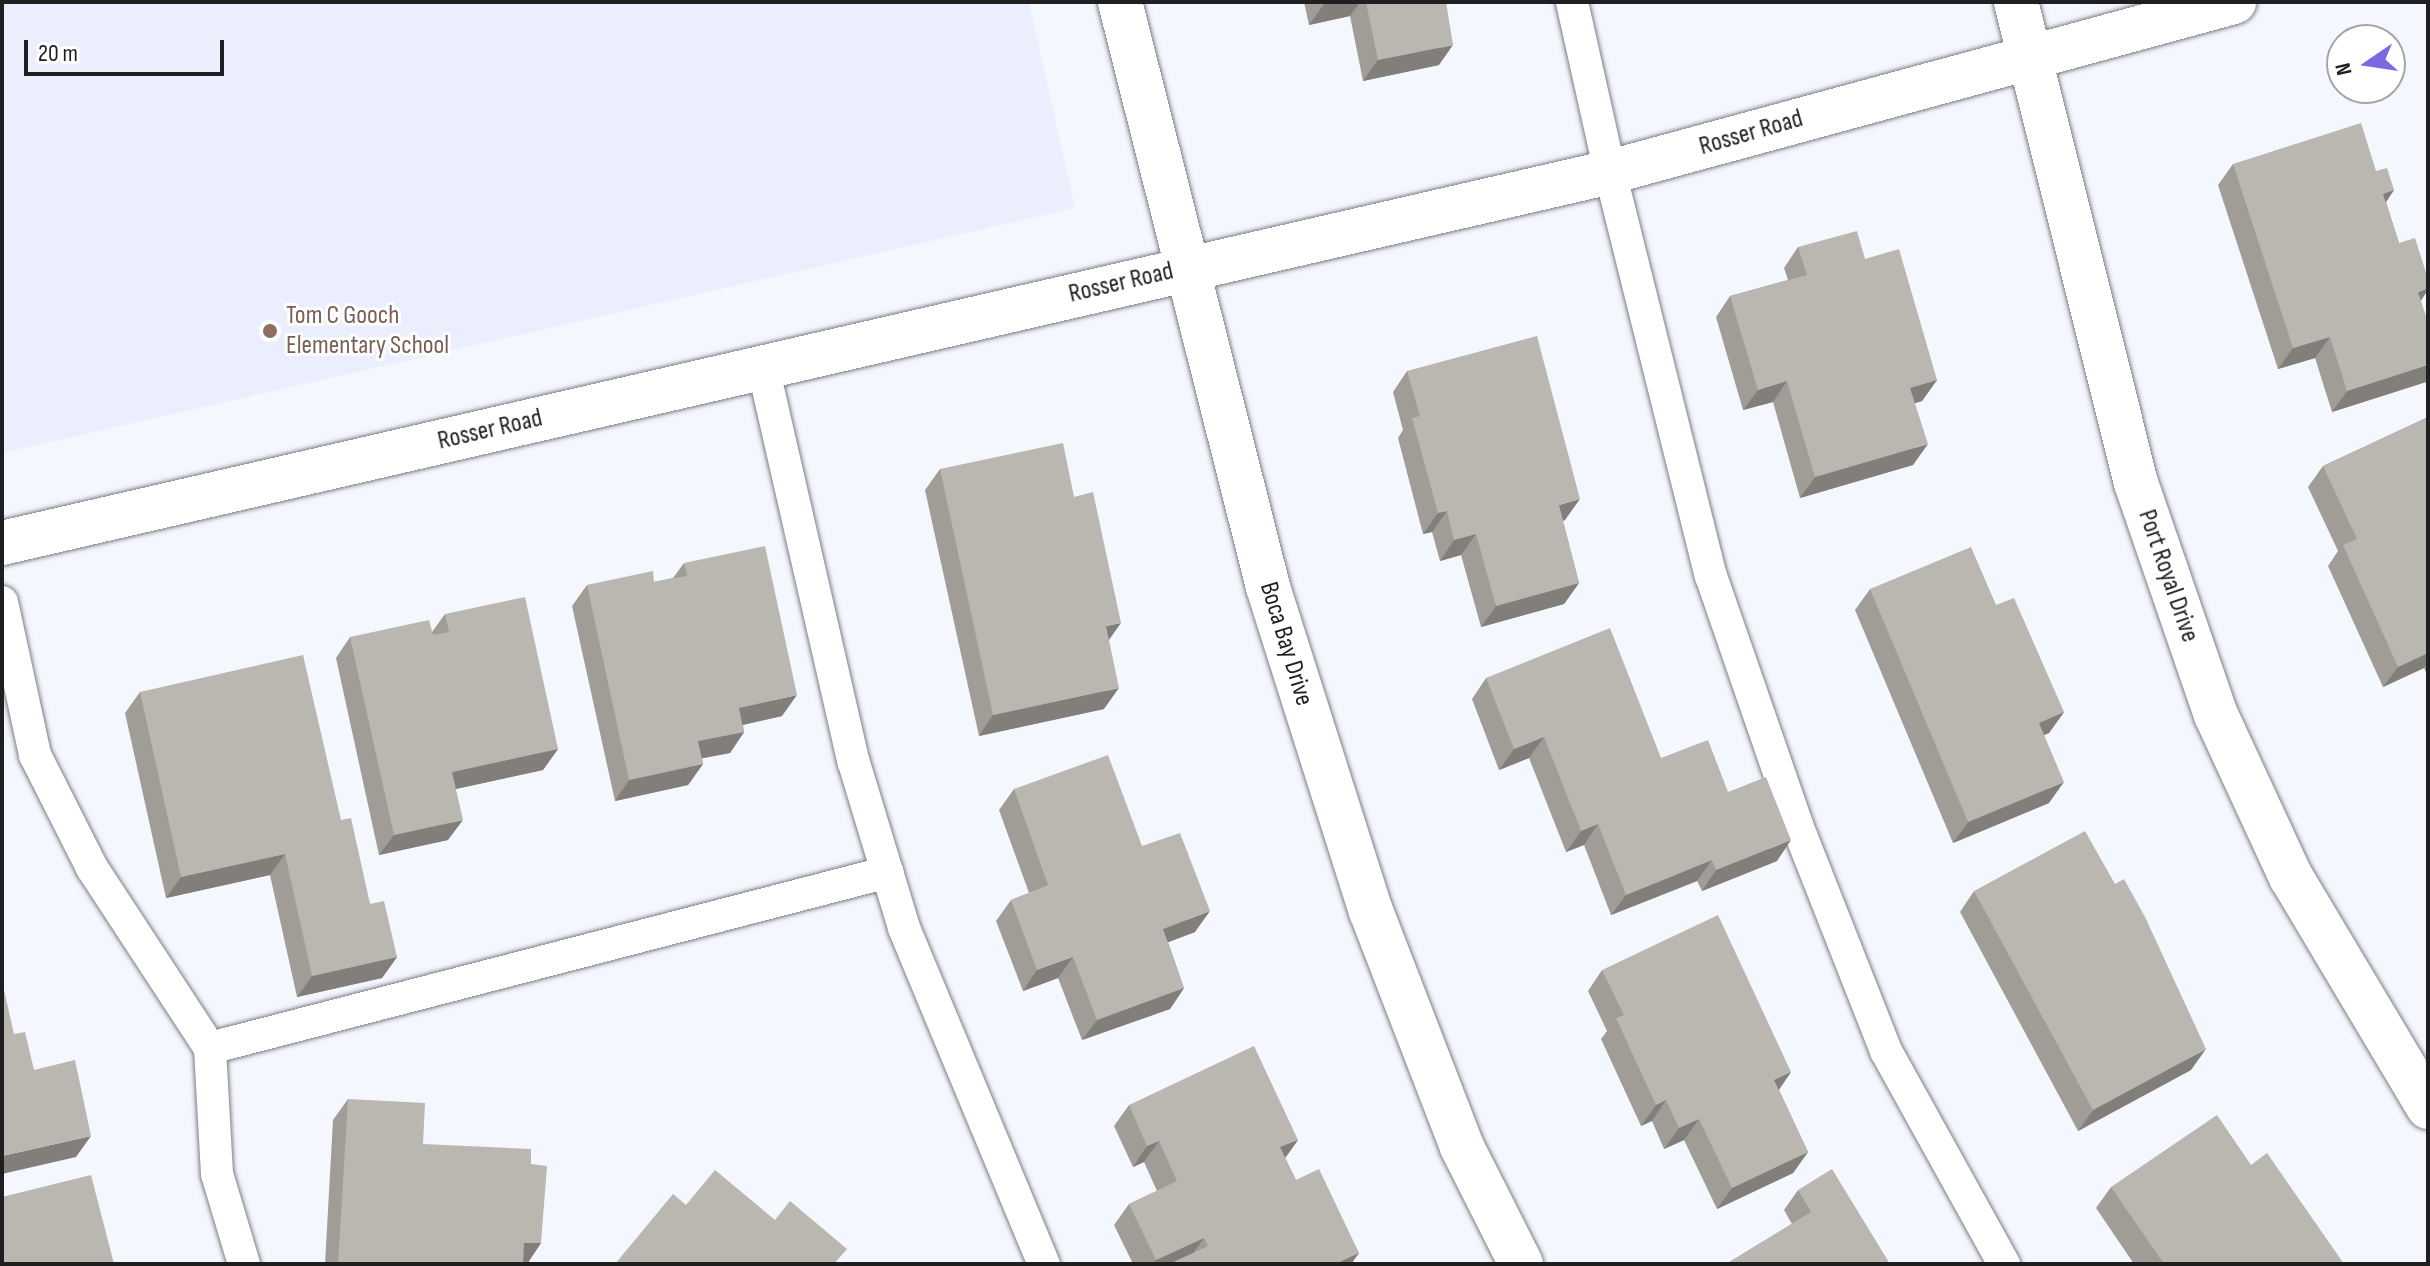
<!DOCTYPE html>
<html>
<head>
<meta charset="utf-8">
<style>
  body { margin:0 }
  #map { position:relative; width:2430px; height:1266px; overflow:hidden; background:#f5f7fe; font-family:"Sofia Sans Condensed",sans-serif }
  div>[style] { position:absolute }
  .built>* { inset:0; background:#ebeefd }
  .roads { filter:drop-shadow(0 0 2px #7d7e85) drop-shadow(0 0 2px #7d7e85) }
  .service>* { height:32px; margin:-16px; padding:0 16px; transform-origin:16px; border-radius:16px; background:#fff }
  .minor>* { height:44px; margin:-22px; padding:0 22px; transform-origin:22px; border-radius:22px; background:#fff }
  .tertiary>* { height:44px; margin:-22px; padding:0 22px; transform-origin:22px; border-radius:22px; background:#fff }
  .wall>* { inset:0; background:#a09d97 }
  .shaded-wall>* { inset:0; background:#827f7b }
  .building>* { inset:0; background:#bab6b0 }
  .dots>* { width:22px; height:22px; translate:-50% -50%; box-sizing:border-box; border:4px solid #fff; border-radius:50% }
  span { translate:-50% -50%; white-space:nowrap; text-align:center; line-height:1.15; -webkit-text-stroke:6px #fff; paint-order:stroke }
  .street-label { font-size:26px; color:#1f1f22 }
  .education-label { font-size:26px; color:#785e54 }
  .left { translate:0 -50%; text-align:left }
  .frame { position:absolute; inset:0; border:4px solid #1f1f22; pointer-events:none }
  .north { position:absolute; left:2326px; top:24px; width:80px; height:80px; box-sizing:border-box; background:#fff; border:2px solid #a5a5a7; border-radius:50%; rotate:257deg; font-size:22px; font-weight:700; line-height:32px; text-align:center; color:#1f1f22 }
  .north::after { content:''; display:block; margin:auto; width:28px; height:36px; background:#7d67e3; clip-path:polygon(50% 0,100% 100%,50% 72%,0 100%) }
  .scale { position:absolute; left:24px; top:40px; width:200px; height:36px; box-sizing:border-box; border:4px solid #1f1f22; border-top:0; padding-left:10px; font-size:24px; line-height:28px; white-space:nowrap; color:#1f1f22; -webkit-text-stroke:6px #fff; paint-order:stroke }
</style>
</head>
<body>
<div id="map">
  <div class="built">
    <i style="clip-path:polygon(2px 2px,1029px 2px,1075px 208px,2px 453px)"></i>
  </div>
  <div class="roads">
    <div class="service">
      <i style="left:1572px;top:2px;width:174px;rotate:77.4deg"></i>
      <i style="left:1610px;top:172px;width:416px;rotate:76deg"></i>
      <i style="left:1711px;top:576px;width:263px;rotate:70.9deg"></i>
      <i style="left:1797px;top:825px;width:243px;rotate:68.5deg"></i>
      <i style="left:1886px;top:1051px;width:244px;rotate:61deg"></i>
      <i style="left:763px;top:367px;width:406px;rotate:77.1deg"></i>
      <i style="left:854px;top:763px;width:172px;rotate:73.1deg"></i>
      <i style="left:904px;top:928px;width:364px;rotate:67.4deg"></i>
      <i style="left:2px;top:602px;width:157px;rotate:77.8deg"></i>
      <i style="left:35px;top:755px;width:127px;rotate:63.2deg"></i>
      <i style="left:92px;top:868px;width:215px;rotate:56.8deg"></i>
      <i style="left:244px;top:1264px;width:94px;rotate:-106.7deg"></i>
      <i style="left:217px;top:1174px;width:126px;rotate:-93.2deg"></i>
      <i style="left:210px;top:1048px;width:700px;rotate:-14.55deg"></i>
    </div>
    <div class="minor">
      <i style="left:1120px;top:2px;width:603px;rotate:75.8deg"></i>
      <i style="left:1268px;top:587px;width:340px;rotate:72.4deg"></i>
      <i style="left:1371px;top:911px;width:253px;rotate:68.9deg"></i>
      <i style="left:1462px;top:1147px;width:131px;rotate:63.2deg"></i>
      <i style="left:2016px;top:2px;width:496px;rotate:76deg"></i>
      <i style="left:2136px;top:483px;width:245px;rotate:71deg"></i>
      <i style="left:2216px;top:715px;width:179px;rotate:65.2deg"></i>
      <i style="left:2291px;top:877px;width:268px;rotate:59.2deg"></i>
    </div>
    <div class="tertiary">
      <i style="left:2px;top:543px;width:1650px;rotate:-12.99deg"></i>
      <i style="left:1610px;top:172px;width:647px;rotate:-15.24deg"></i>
    </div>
  </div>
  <div class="wall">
    <i style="clip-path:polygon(1304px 2px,1446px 2px,1439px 65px,1363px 81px,1350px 16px,1309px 25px)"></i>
    <i style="clip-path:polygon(2233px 164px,2376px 171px,2394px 190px,2386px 202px,2399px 243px,2421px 300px,2426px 382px,2332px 412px,2315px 358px,2278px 369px,2218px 185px)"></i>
    <i style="clip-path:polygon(1798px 247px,1865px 259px,1937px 380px,1922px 401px,1915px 403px,1913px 465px,1800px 498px,1773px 402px,1743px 410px,1716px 317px,1730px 296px,1788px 280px,1784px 268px)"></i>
    <i style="clip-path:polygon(1407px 371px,1565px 520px,1563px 521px,1579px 583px,1564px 604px,1481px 627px,1461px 555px,1440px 561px,1432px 532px,1423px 534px,1398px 438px,1403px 430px,1393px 392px)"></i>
    <i style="clip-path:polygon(2428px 417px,2428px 677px,2424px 668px,2383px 687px,2328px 566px,2338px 551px,2308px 487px,2323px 466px)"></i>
    <i style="clip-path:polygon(940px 469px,1074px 497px,1108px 640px,1104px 709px,979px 736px,925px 490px)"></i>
    <i style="clip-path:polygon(684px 563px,782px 716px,743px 725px,744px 732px,730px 753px,702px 758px,703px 764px,688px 785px,615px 801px,572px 606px,587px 585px,654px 582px,673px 578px)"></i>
    <i style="clip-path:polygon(1870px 589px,1996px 605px,2064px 712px,2049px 733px,2044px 735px,2049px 803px,1953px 843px,1855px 610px)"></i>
    <i style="clip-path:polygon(445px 614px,558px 749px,543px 770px,456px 789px,448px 840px,379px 855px,336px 658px,350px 637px,432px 632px)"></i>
    <i style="clip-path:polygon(1486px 678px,1661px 758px,1728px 792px,1777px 861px,1702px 891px,1697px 881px,1611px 915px,1584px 845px,1566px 852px,1529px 758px,1499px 770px,1472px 699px)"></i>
    <i style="clip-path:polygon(140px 692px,341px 820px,370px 904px,397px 957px,382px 978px,297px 997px,270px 875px,166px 898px,125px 713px)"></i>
    <i style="clip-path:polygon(1014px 789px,1142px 846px,1195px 932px,1168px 942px,1184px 988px,1170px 1009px,1082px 1040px,1058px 978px,1023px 991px,996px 921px,1011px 900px,1029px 893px,999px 810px)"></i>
    <i style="clip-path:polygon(2115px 884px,2191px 1070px,2078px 1131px,1960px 912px,1974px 891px)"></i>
    <i style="clip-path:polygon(1602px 970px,1791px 1072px,1779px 1090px,1808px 1152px,1793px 1173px,1717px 1209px,1684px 1140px,1664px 1149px,1652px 1121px,1641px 1126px,1601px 1039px,1607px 1031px,1588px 991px)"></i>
    <i style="clip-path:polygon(348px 1099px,423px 1144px,541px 1243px,527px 1264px,325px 1264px,333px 1120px)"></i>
    <i style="clip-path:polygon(1129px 1105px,1298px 1140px,1285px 1158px,1296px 1180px,1359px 1253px,1351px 1264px,1133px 1264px,1114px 1225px,1129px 1204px,1157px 1191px,1144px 1162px,1133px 1167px,1114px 1126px)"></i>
    <i style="clip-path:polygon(2111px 1187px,2344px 1264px,2134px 1264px,2096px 1208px)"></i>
    <i style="clip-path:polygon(1798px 1190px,1890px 1264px,1727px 1264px,1792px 1224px,1784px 1210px)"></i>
  </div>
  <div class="shaded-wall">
    <i style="clip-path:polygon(1332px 2px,1360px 2px,1350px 16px,1309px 25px,1324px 4px)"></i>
    <i style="clip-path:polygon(1453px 45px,1439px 65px,1363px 81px,1378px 60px)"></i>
    <i style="clip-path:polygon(2394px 190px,2380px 211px,2383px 194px)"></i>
    <i style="clip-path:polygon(2428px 288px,2428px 290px,2416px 308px,2418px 292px)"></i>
    <i style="clip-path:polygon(2330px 337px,2315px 358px,2278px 369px,2293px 348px)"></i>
    <i style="clip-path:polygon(2428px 365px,2428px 379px,2426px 382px,2332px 412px,2347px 391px)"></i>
    <i style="clip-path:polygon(1937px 380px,1922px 401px,1896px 409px,1910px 388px)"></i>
    <i style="clip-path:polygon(1787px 381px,1773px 402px,1743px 410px,1758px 390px)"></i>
    <i style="clip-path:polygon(1928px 444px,1913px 465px,1800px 498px,1815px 477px)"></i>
    <i style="clip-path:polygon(1580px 499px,1565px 520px,1544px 526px,1559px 505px)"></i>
    <i style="clip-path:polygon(1447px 511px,1432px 532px,1423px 534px,1438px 513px)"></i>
    <i style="clip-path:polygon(1476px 534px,1461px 555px,1440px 561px,1454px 540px)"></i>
    <i style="clip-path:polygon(1579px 583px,1564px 604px,1481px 627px,1496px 606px)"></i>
    <i style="clip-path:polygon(1121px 623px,1106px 644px,1106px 626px)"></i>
    <i style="clip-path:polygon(2428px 653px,2428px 663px,2424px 668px,2383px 687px,2398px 667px)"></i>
    <i style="clip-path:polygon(1119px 688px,1104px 709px,979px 736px,993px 715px)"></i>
    <i style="clip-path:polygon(797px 695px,782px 716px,724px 729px,739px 708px)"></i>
    <i style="clip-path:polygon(2064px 712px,2049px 733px,2024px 744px,2039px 723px)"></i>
    <i style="clip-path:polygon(744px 732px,730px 753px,683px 762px,698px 741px)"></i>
    <i style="clip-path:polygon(1544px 737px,1529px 758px,1499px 770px,1514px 749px)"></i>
    <i style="clip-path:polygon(558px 749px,543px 770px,437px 793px,452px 772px)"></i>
    <i style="clip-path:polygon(703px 764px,688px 785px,615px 801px,629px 780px)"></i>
    <i style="clip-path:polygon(2064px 782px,2049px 803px,1953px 843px,1968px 822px)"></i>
    <i style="clip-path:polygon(463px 820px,448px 840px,379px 855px,394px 835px)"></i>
    <i style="clip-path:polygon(1598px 824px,1584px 845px,1566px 852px,1581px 831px)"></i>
    <i style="clip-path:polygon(1791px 840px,1777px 861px,1702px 891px,1716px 870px)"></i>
    <i style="clip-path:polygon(285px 854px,270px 875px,166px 898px,181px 877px)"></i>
    <i style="clip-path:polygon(1712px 860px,1697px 881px,1611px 915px,1626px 895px)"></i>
    <i style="clip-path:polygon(1210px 911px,1195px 932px,1148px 950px,1163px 929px)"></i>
    <i style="clip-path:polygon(397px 957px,382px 978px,297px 997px,312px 976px)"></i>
    <i style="clip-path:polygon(1073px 957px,1058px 978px,1023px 991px,1037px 970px)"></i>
    <i style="clip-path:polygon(1184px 988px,1170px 1009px,1082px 1040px,1097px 1020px)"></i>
    <i style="clip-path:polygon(2206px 1049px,2191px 1070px,2078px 1131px,2093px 1110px)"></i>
    <i style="clip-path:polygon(1791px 1072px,1777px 1092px,1774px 1080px)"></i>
    <i style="clip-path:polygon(1666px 1100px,1652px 1121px,1641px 1126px,1656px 1105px)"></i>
    <i style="clip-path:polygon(1699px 1119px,1684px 1140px,1664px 1149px,1679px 1128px)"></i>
    <i style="clip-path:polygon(91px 1136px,76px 1157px,2px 1174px,2px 1156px)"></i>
    <i style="clip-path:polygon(1298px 1140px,1283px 1161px,1280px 1147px)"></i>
    <i style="clip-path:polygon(1159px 1141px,1144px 1162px,1133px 1167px,1147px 1146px)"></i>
    <i style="clip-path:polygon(1808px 1152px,1793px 1173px,1717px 1209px,1732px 1188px)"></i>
    <i style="clip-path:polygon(1204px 1238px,1189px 1259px,1178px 1264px,1153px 1264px,1156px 1260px)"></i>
    <i style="clip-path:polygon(524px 1243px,541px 1243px,527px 1264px,509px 1264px)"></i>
    <i style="clip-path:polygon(1359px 1253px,1351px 1264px,1335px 1264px)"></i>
  </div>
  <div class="building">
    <i style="clip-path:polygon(1366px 2px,1446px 2px,1453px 45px,1378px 60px)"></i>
    <i style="clip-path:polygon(2361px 123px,2376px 171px,2387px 168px,2394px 190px,2383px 194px,2399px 243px,2415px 238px,2428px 279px,2428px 288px,2418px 292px,2428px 322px,2428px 365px,2347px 391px,2330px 337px,2293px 348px,2233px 164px)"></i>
    <i style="clip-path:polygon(1857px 231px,1865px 259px,1899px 249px,1937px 380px,1910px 388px,1928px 444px,1815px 477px,1787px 381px,1758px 390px,1730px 296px,1807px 275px,1798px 247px)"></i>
    <i style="clip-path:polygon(1537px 336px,1580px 499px,1559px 505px,1579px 583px,1496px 606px,1476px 534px,1454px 540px,1447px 511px,1438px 513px,1412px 418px,1420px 416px,1407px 371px)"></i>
    <i style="clip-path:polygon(2428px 417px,2428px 653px,2398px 667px,2343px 545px,2357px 539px,2323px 466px)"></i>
    <i style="clip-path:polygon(1063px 443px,1074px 497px,1093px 492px,1121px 623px,1106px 626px,1119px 688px,993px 715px,940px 469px)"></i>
    <i style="clip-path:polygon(765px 546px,797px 695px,739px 708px,744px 732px,698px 741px,703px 764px,629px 780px,587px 585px,653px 571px,654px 582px,687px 576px,684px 563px)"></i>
    <i style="clip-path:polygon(1971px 547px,1996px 605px,2014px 598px,2064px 712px,2039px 723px,2064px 782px,1968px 822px,1870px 589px)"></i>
    <i style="clip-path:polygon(525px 597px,558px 749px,452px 772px,463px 820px,394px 835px,350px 637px,429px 620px,433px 635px,449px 632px,445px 614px)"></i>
    <i style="clip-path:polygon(1610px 628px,1661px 758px,1708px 740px,1728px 792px,1766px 777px,1791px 840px,1716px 870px,1712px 860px,1626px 895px,1598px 824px,1581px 831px,1544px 737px,1514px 749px,1486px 678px)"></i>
    <i style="clip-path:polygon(303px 655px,341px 820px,351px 818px,370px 904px,384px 901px,397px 957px,312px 976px,285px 854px,181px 877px,140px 692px)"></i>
    <i style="clip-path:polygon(1108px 755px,1142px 846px,1180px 833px,1210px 911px,1163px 929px,1184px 988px,1097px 1020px,1073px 957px,1037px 970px,1011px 900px,1048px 885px,1014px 789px)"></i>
    <i style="clip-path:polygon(2085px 831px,2115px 884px,2124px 879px,2145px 917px,2206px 1049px,2093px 1110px,1974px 891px)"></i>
    <i style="clip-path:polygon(1718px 915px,1791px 1072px,1774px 1080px,1808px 1152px,1732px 1188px,1699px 1119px,1679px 1128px,1666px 1100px,1656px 1105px,1616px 1018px,1624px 1015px,1602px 970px)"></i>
    <i style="clip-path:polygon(2px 981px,14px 1034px,25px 1032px,34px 1070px,75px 1060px,91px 1136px,2px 1156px)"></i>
    <i style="clip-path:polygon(1254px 1046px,1298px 1140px,1280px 1147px,1296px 1180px,1319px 1169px,1359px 1253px,1335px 1264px,1169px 1264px,1208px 1246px,1204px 1238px,1156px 1260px,1129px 1204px,1177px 1181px,1159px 1141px,1147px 1146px,1129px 1105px)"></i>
    <i style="clip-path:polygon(348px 1099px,425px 1103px,423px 1144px,531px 1149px,531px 1164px,547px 1166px,541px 1243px,524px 1243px,523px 1264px,338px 1264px)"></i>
    <i style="clip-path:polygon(2217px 1115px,2251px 1165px,2267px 1153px,2344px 1264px,2164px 1264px,2111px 1187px)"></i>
    <i style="clip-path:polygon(1832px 1169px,1890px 1264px,1730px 1264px,1729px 1262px,1811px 1212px,1798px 1190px)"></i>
    <i style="clip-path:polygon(715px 1170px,775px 1220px,790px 1201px,847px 1249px,834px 1264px,615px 1264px,673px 1194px,686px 1205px)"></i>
    <i style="clip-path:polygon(91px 1175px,114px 1264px,2px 1264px,2px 1197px)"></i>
  </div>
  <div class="dots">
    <i style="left:270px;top:331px;background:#8d6e63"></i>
  </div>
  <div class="street-label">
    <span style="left:1751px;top:133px;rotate:-16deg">Rosser Road</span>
    <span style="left:1121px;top:283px;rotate:-13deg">Rosser Road</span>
    <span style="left:490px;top:430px;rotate:-13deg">Rosser Road</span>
    <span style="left:2168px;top:576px;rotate:71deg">Port Royal Drive</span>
    <span style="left:1286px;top:644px;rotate:73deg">Boca Bay Drive</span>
  </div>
  <div class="education-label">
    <span class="left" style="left:286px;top:331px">Tom C Gooch<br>Elementary School</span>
  </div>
  <div class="frame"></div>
  <div class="north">N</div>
  <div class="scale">20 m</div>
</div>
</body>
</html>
